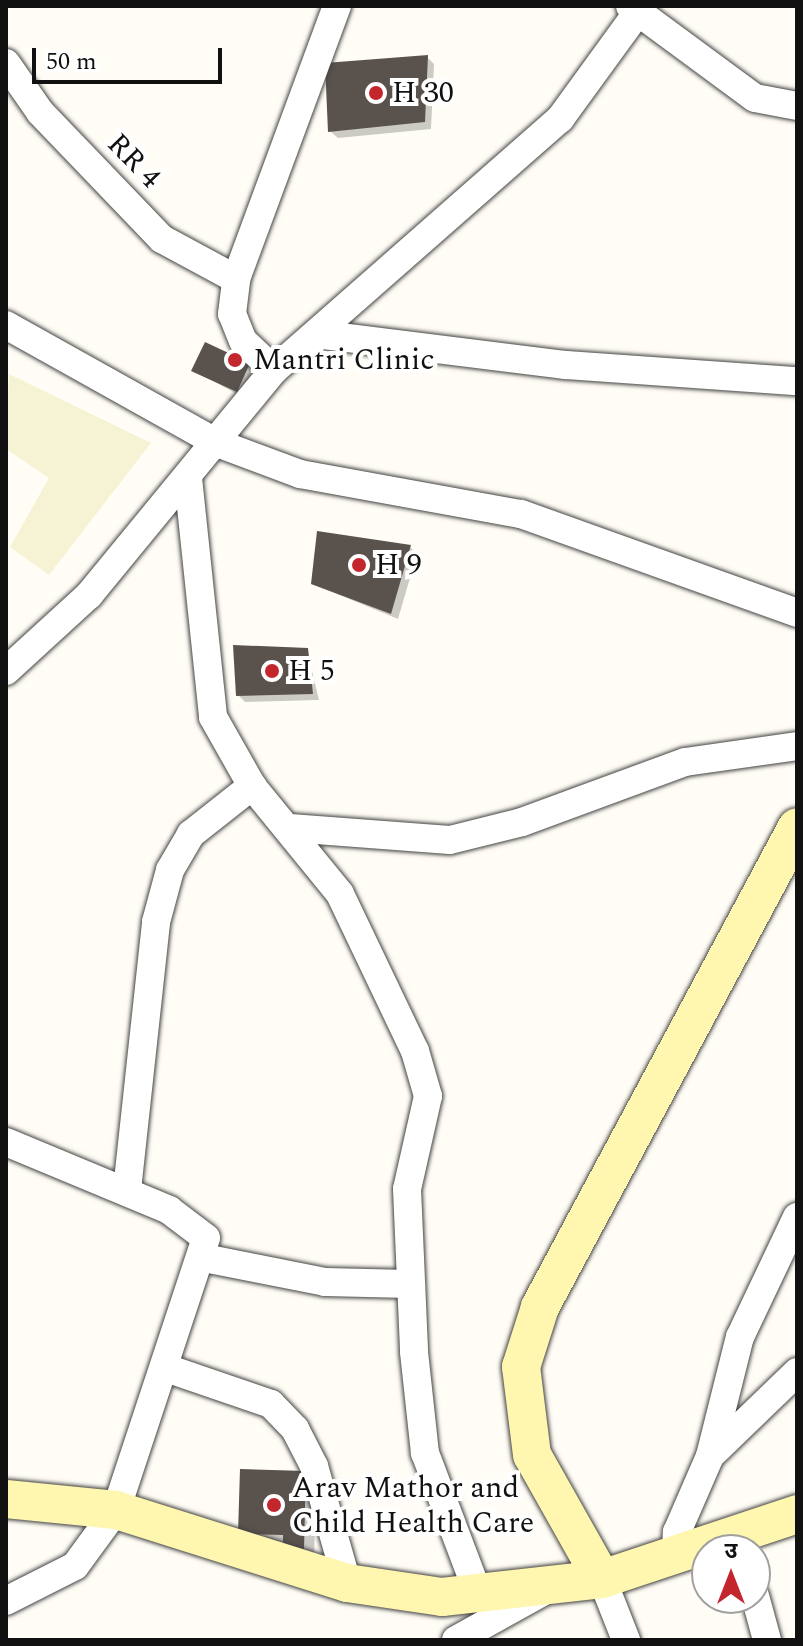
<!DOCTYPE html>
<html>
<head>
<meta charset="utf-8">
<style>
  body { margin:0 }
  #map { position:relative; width:803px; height:1646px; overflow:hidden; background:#fffdf5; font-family:Spectral,"Noto Sans Devanagari",serif }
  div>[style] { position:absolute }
  .farmland>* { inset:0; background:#f6f3d4 }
  .shadow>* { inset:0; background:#0003 }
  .building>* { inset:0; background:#5a524d }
  .roads { filter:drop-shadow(0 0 2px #444) drop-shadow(0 0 2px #444) }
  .street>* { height:28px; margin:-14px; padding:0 14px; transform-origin:14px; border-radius:14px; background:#fff }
  .secondary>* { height:38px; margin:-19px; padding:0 19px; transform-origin:19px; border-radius:19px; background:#fff6b0 }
  .dots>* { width:22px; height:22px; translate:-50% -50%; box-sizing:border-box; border:4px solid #fff; border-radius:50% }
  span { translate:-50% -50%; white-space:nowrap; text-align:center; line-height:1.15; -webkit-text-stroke:8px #fff; paint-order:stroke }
  .poi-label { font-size:30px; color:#111 }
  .left { translate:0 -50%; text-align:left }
  .street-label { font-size:30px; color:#111 }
  .frame { position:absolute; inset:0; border:8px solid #111; pointer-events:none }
  .north { position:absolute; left:691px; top:1534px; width:80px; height:80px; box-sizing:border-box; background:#fff; border:2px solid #a0a0a0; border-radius:50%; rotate:0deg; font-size:22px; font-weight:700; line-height:32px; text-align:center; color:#111 }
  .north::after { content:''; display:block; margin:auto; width:28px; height:36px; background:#c4262e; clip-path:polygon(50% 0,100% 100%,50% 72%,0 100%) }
  .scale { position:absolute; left:32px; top:48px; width:190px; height:36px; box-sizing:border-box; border:4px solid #111; border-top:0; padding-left:10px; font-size:24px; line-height:28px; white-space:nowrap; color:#111; -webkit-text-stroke:6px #fff; paint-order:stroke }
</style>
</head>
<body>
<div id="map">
  <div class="farmland">
    <i style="clip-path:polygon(9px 374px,151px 443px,49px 575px,10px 547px,49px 478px,6px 449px)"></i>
  </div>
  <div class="shadow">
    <i style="clip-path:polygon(427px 57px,434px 64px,431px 129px,338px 138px,330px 131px)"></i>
    <i style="clip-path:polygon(249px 365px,256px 372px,244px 398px,193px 370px)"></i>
    <i style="clip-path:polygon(410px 547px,417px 554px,398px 619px,313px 584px)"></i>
    <i style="clip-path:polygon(307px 650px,319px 700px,245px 702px,238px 695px)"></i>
    <i style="clip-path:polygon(242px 1471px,316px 1484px,314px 1559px,251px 1544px)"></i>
  </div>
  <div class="building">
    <i style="clip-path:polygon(428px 55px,425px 122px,328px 132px,325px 63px)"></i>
    <i style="clip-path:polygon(205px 342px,250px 363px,237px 392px,191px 371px)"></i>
    <i style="clip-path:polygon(317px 531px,411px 545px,391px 614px,311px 584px)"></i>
    <i style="clip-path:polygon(233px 645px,308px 648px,313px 694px,236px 696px)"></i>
    <i style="clip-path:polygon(240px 1469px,306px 1471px,304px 1549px,283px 1549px,283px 1535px,238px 1534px)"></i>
  </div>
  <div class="roads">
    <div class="street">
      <i style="left:630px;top:6px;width:155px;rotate:36.4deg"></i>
      <i style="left:755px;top:98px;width:43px;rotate:10.8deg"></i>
      <i style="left:6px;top:63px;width:60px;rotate:55.2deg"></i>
      <i style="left:40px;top:112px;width:176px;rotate:46.2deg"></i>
      <i style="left:162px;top:239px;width:84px;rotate:28.4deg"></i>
      <i style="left:6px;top:325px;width:242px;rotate:29.2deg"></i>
      <i style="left:217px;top:443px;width:89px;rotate:20.5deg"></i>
      <i style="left:300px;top:474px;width:225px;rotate:10.3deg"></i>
      <i style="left:521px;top:514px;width:293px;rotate:19.7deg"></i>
      <i style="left:316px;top:334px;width:252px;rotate:7.1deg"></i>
      <i style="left:566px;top:365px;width:232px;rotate:4deg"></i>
      <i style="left:274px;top:370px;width:42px;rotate:-136.9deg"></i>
      <i style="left:243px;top:341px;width:29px;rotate:-112deg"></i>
      <i style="left:232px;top:314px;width:35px;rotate:-83deg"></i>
      <i style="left:236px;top:279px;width:291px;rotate:-69.7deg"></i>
      <i style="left:188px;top:478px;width:240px;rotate:84deg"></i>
      <i style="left:213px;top:717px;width:79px;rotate:60.5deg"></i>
      <i style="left:252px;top:786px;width:139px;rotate:50.8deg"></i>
      <i style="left:340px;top:894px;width:174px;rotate:64.5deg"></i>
      <i style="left:415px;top:1051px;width:47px;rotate:73.9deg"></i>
      <i style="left:428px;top:1096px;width:95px;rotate:102.7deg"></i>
      <i style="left:407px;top:1189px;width:163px;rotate:87.5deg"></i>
      <i style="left:414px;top:1352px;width:102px;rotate:83.8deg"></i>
      <i style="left:425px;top:1453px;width:150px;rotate:69.3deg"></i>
      <i style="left:6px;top:671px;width:113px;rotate:-42.5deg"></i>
      <i style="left:89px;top:595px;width:291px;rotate:-50.6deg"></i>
      <i style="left:274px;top:370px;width:381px;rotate:-41.3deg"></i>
      <i style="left:560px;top:119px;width:140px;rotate:-54deg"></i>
      <i style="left:290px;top:828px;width:160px;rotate:4.3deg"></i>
      <i style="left:450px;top:840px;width:74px;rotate:-14deg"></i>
      <i style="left:522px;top:822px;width:174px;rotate:-20.2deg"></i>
      <i style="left:685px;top:762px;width:113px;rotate:-8.1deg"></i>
      <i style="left:6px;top:1142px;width:177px;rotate:22.6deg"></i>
      <i style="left:169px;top:1210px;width:46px;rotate:37.1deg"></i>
      <i style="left:206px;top:1238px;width:287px;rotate:108.3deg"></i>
      <i style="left:116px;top:1510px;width:69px;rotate:126.2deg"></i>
      <i style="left:75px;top:1566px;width:77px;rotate:153.1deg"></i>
      <i style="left:127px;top:1190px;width:270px;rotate:-83.8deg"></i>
      <i style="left:156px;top:922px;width:54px;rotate:-74.9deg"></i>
      <i style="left:170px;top:870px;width:42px;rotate:-59.7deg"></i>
      <i style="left:191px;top:834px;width:78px;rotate:-38.2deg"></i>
      <i style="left:204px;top:1258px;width:123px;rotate:11.2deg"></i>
      <i style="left:325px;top:1282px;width:84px;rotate:1.4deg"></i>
      <i style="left:166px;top:1368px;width:111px;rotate:18.9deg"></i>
      <i style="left:271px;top:1404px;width:35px;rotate:46deg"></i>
      <i style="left:295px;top:1429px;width:42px;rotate:62.8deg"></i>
      <i style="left:314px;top:1466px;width:122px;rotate:74.2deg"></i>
      <i style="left:710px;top:1456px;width:123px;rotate:-75.9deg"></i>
      <i style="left:740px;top:1337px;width:133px;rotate:-64.6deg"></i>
      <i style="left:676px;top:1555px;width:23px;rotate:-88deg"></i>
      <i style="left:677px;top:1532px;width:83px;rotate:-66.5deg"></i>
      <i style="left:710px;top:1456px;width:121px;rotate:-44deg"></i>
      <i style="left:602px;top:1579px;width:66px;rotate:68.5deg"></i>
      <i style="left:755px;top:1596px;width:46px;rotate:74.7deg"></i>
      <i style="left:456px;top:1640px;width:103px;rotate:-29.1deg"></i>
    </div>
    <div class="secondary">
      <i style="left:6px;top:1499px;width:111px;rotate:5.7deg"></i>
      <i style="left:116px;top:1510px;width:242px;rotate:17.5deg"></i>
      <i style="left:347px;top:1583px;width:96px;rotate:8.4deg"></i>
      <i style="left:442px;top:1597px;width:161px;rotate:-6.4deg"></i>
      <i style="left:602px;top:1579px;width:206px;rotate:-18.4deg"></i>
      <i style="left:602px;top:1579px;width:142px;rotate:-119.4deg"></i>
      <i style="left:532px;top:1455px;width:89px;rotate:-97.1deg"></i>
      <i style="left:521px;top:1367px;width:63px;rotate:-72.4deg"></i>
      <i style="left:540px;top:1307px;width:544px;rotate:-61.83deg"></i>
    </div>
  </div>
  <div class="dots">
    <i style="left:376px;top:93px;background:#c4262e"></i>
    <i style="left:235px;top:360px;background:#c4262e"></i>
    <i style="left:359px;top:565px;background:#c4262e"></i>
    <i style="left:272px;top:671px;background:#c4262e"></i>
    <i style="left:274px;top:1505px;background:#c4262e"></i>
  </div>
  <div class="poi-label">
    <span class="left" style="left:392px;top:93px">H 30</span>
    <span class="left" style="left:253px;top:360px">Mantri Clinic</span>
    <span class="left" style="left:375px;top:565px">H 9</span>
    <span class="left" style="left:288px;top:671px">H 5</span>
    <span class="left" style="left:292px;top:1505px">Arav Mathor and<br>Child Health Care</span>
  </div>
  <div class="street-label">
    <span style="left:134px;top:161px;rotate:46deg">RR 4</span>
  </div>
  <div class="frame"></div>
  <div class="north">उ</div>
  <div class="scale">50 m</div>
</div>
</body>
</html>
